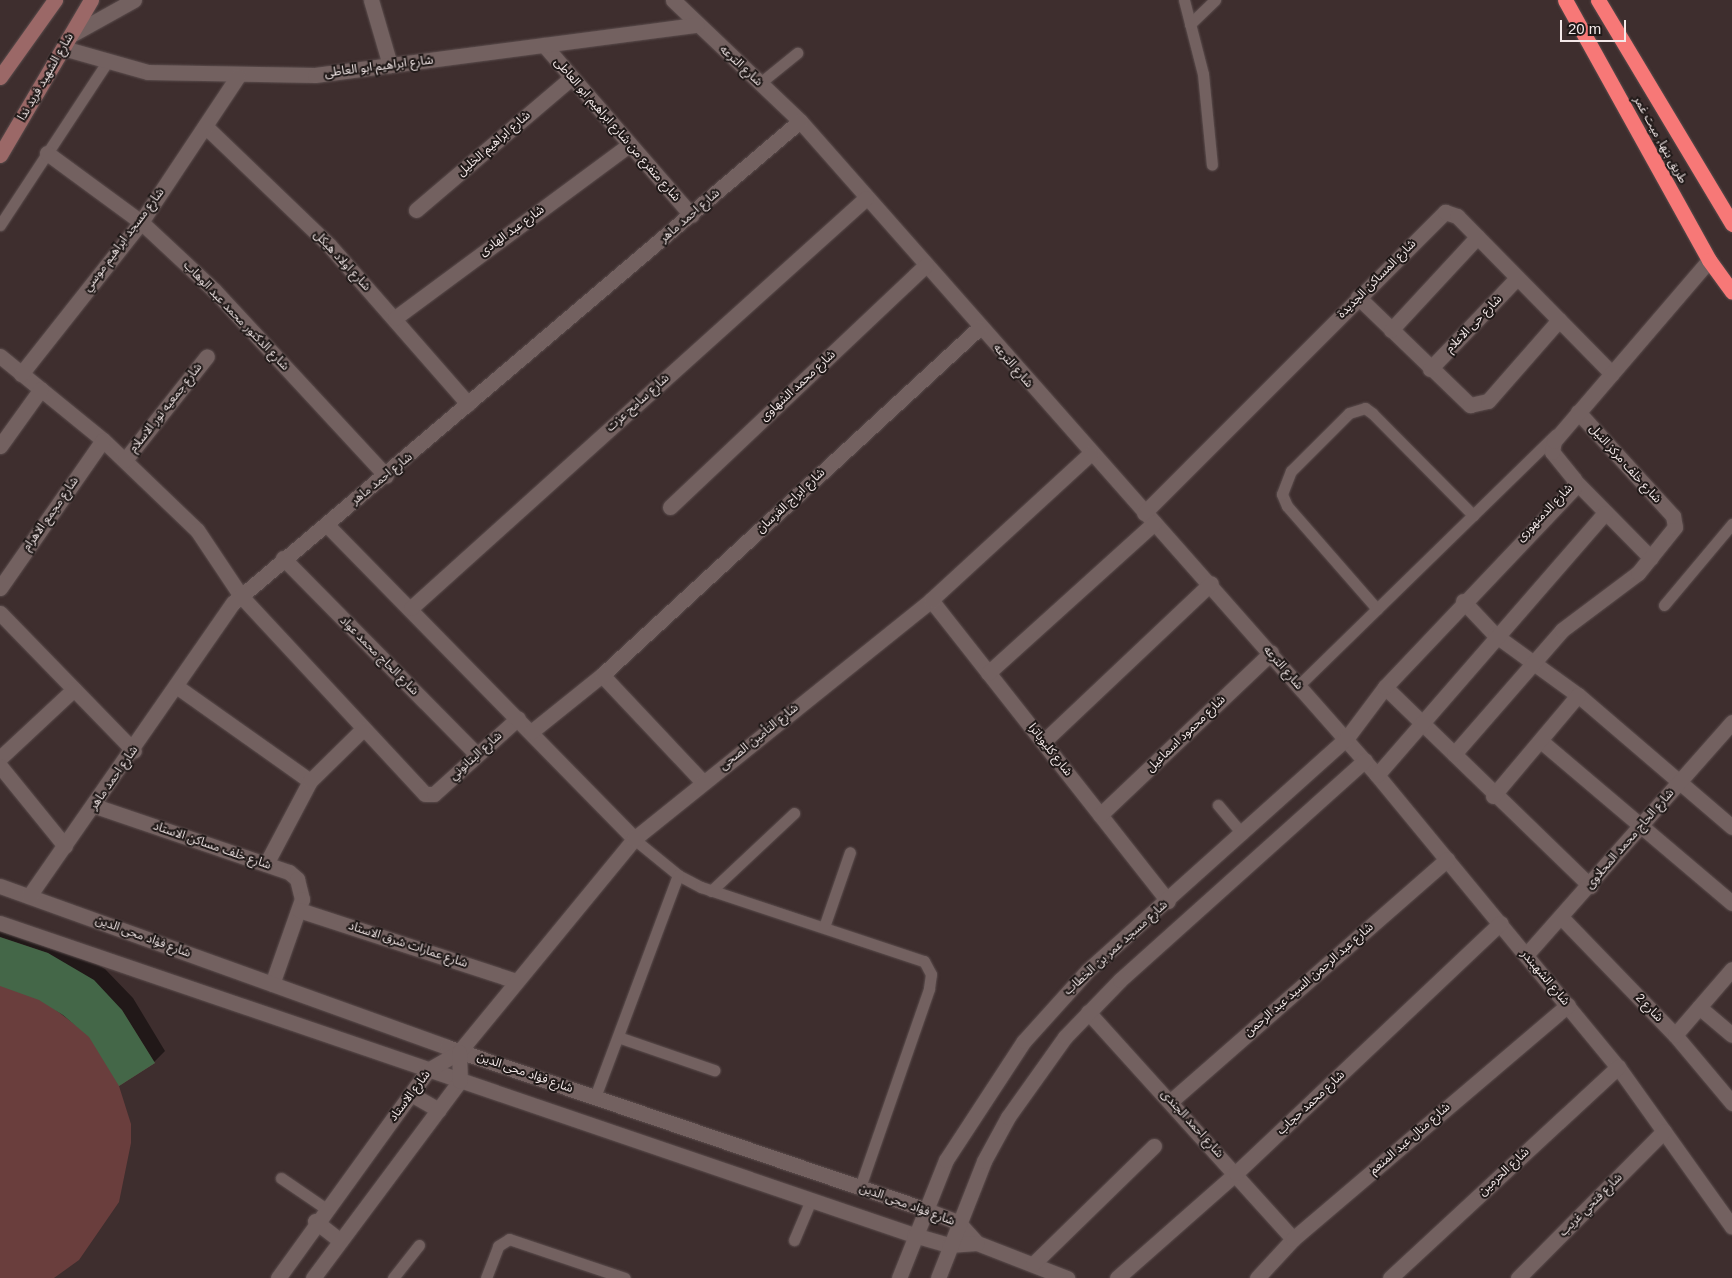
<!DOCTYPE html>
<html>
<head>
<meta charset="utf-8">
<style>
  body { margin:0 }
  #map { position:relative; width:1732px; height:1278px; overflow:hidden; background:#3e2e2e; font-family:Arial,"Noto Sans Arabic",sans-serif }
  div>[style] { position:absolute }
  .green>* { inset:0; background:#6a3e3d }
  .shadow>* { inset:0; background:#0007 }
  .building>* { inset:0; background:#446748 }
  .roads { filter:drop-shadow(0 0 1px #5b4d4d) drop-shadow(0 0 1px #5b4d4d) }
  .lane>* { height:11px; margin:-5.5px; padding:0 5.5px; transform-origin:5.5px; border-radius:5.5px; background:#736160 }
  .street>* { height:15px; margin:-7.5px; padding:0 7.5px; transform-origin:7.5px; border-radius:7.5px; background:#736160 }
  .secondary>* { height:15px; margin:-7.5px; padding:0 7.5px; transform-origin:7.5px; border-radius:7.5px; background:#9b6867 }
  .highway>* { height:15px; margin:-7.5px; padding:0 7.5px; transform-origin:7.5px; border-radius:7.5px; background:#f77877 }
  span { translate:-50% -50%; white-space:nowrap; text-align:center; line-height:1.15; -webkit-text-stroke:4px #201918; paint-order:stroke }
  .street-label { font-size:12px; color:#f4e9e9 }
  .scale { position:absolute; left:1560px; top:20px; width:66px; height:22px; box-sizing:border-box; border:2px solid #f4e9e9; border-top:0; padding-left:6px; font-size:15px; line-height:18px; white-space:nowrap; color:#f4e9e9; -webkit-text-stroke:4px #201918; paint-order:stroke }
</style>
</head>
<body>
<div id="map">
  <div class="green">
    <i style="clip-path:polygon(0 937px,48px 953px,122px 1010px,155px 1063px,119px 1086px,131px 1124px,131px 1143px,119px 1202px,79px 1260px,54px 1278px,0 1278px)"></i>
  </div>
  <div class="shadow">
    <i style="clip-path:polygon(0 922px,59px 942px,105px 969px,133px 998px,165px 1051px,154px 1062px,90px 1036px,40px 998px,0 985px)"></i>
  </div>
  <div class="building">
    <i style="clip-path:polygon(0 937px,48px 953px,94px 980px,122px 1010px,155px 1063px,119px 1086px,89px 1037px,63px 1015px,39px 1000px,0 986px)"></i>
  </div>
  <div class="roads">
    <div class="lane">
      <i style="left:1184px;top:0;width:76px;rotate:75.6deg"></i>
      <i style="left:1203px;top:74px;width:91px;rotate:84.4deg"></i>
      <i style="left:1190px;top:24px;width:35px;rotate:-44deg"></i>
      <i style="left:760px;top:83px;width:48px;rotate:-39deg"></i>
      <i style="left:0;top:225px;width:195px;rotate:-56.7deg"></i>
      <i style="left:1664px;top:605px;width:106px;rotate:-50deg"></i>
      <i style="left:1377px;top:609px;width:137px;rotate:-131.1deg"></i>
      <i style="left:1287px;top:506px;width:13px;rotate:-113deg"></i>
      <i style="left:1282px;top:494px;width:25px;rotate:-69deg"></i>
      <i style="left:1291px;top:471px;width:82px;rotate:-45deg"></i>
      <i style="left:1349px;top:413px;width:17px;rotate:-17deg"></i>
      <i style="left:1365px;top:408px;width:9px;rotate:36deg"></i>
      <i style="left:1372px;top:413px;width:144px;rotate:45.3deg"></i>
      <i style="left:1299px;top:685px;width:359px;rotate:-44.3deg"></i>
      <i style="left:1218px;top:805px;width:38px;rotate:50deg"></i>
      <i style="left:634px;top:839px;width:57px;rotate:39.3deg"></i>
      <i style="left:678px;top:875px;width:26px;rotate:28deg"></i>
      <i style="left:701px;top:887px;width:235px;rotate:18.4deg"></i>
      <i style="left:924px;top:961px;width:15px;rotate:62deg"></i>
      <i style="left:931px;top:974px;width:15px;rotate:98deg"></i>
      <i style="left:929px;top:989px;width:210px;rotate:109.2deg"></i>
      <i style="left:711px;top:891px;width:114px;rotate:-43.2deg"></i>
      <i style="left:824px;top:927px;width:79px;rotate:-70.9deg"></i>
      <i style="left:618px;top:1037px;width:102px;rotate:19deg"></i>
      <i style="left:595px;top:1097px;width:237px;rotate:-69.5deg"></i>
      <i style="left:281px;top:1178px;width:53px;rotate:34.3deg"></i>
      <i style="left:794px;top:1240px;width:43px;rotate:-67deg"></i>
      <i style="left:393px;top:1278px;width:42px;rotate:-51.8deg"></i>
      <i style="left:486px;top:1278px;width:34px;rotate:-69deg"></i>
      <i style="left:498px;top:1246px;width:13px;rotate:-32deg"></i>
      <i style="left:509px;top:1239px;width:122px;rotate:18.6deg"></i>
    </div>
    <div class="street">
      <i style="left:371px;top:0;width:68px;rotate:73.7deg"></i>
      <i style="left:673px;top:0;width:175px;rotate:43.6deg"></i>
      <i style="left:800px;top:121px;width:872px;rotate:48.58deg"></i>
      <i style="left:1377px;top:775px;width:379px;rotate:50.5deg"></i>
      <i style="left:1618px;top:1067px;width:196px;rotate:54.5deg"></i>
      <i style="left:71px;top:35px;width:72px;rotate:-29.1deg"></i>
      <i style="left:544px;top:45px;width:225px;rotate:49.1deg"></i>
      <i style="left:63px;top:48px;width:88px;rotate:15.8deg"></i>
      <i style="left:148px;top:72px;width:167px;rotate:1deg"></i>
      <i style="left:315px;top:75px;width:385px;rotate:-7.5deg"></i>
      <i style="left:205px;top:126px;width:172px;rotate:43.8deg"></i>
      <i style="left:329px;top:245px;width:211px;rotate:48.8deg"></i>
      <i style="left:47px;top:153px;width:117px;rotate:36.3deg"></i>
      <i style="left:141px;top:222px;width:100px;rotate:43deg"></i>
      <i style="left:214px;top:290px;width:253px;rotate:47.2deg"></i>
      <i style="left:416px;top:210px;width:204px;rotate:-40.4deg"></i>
      <i style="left:1358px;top:297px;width:156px;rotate:44deg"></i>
      <i style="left:1470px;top:405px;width:18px;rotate:-13deg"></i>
      <i style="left:1488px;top:401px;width:108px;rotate:-48.8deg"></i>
      <i style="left:395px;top:318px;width:291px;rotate:-36.5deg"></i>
      <i style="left:1391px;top:330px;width:127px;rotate:-47.2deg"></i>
      <i style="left:0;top:356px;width:133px;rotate:39.2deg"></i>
      <i style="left:103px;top:440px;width:130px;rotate:43.8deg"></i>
      <i style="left:197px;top:530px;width:79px;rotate:56.3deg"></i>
      <i style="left:241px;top:596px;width:270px;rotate:47.1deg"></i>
      <i style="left:425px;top:794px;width:9px"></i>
      <i style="left:434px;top:794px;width:113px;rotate:-42.1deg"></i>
      <i style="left:1430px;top:369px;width:126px;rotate:-46.3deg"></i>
      <i style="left:21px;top:374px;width:194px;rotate:-51.7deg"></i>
      <i style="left:141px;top:222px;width:175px;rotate:-56.4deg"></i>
      <i style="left:0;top:446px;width:70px;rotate:-54.3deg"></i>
      <i style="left:125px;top:460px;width:132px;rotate:-51.7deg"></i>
      <i style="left:1575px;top:481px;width:108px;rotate:45.4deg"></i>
      <i style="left:670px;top:507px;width:352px;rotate:-43.4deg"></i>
      <i style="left:1144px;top:513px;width:426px;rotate:-45deg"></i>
      <i style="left:1445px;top:212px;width:13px;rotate:18deg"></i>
      <i style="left:1457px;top:216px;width:221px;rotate:45.5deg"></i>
      <i style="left:326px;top:524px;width:441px;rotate:45.6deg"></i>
      <i style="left:283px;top:558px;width:275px;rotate:45.4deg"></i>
      <i style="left:0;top:588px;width:180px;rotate:-55.2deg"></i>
      <i style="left:931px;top:600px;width:383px;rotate:51.8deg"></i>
      <i style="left:1463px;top:601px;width:47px;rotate:46.7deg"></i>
      <i style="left:1495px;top:635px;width:102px;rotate:35.9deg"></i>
      <i style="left:1578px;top:695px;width:203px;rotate:40.6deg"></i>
      <i style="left:411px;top:608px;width:612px;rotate:-42.02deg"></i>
      <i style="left:0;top:613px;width:192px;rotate:45.8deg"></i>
      <i style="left:988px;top:673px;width:224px;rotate:-42.1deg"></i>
      <i style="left:602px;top:675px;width:147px;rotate:46.7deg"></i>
      <i style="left:176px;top:686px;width:164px;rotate:35.3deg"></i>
      <i style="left:1385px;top:687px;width:286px;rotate:44.1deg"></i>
      <i style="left:531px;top:732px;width:91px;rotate:-38.8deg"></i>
      <i style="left:602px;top:675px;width:512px;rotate:-42.63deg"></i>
      <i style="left:1043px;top:742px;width:231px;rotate:-43.4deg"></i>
      <i style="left:1542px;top:742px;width:249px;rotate:40.3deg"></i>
      <i style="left:1454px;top:754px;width:164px;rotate:-48.9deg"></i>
      <i style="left:1562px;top:630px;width:95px;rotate:-36.9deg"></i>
      <i style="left:1638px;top:573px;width:59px;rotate:-51.2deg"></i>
      <i style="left:1675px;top:527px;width:11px;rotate:-100deg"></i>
      <i style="left:1673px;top:516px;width:141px;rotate:-132.4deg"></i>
      <i style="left:0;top:758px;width:101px;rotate:-43deg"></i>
      <i style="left:0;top:766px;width:103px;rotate:50.9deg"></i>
      <i style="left:1377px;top:775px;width:347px;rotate:-49deg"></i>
      <i style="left:1493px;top:796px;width:132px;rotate:-49.9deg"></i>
      <i style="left:95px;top:806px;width:205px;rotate:18.8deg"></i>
      <i style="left:289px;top:872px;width:11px;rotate:41deg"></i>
      <i style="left:297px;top:879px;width:21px;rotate:76deg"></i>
      <i style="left:302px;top:899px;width:90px;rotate:109.4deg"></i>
      <i style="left:1100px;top:815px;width:236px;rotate:-43.5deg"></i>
      <i style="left:266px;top:864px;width:94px;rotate:-62.1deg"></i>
      <i style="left:310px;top:781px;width:74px;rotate:-44.5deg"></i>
      <i style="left:0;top:886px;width:475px;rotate:19.8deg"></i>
      <i style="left:447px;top:1047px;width:504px;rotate:18.76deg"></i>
      <i style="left:924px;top:1209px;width:36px;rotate:21deg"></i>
      <i style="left:958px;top:1222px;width:28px;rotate:48deg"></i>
      <i style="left:977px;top:1243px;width:97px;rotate:21.3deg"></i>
      <i style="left:29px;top:896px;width:357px;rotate:-55.2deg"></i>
      <i style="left:233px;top:603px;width:744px;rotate:-40.37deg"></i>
      <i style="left:299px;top:910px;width:228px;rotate:18.1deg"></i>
      <i style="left:1561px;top:917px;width:164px;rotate:46deg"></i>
      <i style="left:1675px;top:1035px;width:89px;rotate:50deg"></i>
      <i style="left:0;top:923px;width:966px;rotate:18.85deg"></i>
      <i style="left:914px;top:1235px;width:36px;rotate:16deg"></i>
      <i style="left:949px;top:1245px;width:28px;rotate:-4deg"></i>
      <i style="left:1526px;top:955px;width:311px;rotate:-48.5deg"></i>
      <i style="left:1699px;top:1007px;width:43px;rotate:40.3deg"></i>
      <i style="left:1088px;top:1012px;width:306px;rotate:47.9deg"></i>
      <i style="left:1675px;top:1035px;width:87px;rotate:-49.2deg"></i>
      <i style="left:411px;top:1094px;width:32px;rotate:30deg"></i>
      <i style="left:1171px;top:1101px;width:367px;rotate:-41.2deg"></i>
      <i style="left:315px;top:1221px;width:29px;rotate:38deg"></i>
      <i style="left:1033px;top:1264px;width:169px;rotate:-44.3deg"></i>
      <i style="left:278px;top:1278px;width:256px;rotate:-54.2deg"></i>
      <i style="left:428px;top:1070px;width:36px;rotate:-30deg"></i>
      <i style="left:459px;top:1052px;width:276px;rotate:-50.6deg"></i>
      <i style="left:634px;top:839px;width:381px;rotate:-38.8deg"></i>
      <i style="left:931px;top:600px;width:216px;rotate:-42.6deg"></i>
      <i style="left:313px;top:1278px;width:246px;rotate:-53.3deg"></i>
      <i style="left:460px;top:1081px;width:29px;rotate:-92deg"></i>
      <i style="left:899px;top:1278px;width:127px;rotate:-68.3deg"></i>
      <i style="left:946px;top:1160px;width:142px;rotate:-56.8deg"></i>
      <i style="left:1024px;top:1041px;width:94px;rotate:-48deg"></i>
      <i style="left:1087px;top:971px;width:348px;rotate:-41.9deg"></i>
      <i style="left:1346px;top:739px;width:65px;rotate:-53.1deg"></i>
      <i style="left:1385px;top:687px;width:274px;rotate:-46.5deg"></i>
      <i style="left:1574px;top:488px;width:9px;rotate:-90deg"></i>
      <i style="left:1574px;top:479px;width:35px;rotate:-129deg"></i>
      <i style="left:1552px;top:452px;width:11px;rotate:-80deg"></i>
      <i style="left:1554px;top:441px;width:238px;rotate:-49.4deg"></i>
      <i style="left:938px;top:1278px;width:126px;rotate:-68.5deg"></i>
      <i style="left:984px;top:1161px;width:50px;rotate:-61.4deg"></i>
      <i style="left:1008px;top:1117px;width:98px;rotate:-54.5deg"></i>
      <i style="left:1065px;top:1037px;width:79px;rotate:-46deg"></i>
      <i style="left:1120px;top:980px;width:329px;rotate:-41.9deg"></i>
      <i style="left:1117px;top:1278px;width:159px;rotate:-41.4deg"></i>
      <i style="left:1236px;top:1173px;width:364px;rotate:-43.4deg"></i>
      <i style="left:1257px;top:1278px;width:53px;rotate:-47.3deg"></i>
      <i style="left:1293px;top:1239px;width:361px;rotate:-40.4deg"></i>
      <i style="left:1390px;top:1278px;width:311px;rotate:-42.8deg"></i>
      <i style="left:1518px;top:1278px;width:207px;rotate:-45.2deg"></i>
    </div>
    <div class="secondary">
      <i style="left:0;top:77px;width:95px;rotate:-54.5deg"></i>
      <i style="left:0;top:155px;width:180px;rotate:-59.6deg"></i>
    </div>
    <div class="highway">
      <i style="left:1565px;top:0;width:297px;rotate:61deg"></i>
      <i style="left:1709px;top:260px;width:39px;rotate:54deg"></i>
      <i style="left:1598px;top:0;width:261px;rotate:59.1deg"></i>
    </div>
  </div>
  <div class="street-label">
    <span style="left:741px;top:66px;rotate:43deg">شارع الترعه</span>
    <span style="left:379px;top:67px;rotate:-7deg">شارع ابراهيم ابو العاطى</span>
    <span style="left:46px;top:77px;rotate:-60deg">شارع الشهيد فريد ندا</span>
    <span style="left:617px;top:130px;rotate:49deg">شارع متفرع من شارع ابراهيم ابو العاطى</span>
    <span style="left:1660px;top:140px;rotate:61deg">طريق بنها, ميت غمر</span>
    <span style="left:494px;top:144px;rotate:-41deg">شارع ابراهيم الخليل</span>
    <span style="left:690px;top:216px;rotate:-41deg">شارع احمد ماهر</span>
    <span style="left:512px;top:231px;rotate:-36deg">شارع عبد الهادى</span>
    <span style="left:124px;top:240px;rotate:-53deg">شارع مسجد ابراهيم موسي</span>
    <span style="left:342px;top:261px;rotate:47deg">شارع اولاد هيكل</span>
    <span style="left:1377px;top:279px;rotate:-45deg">شارع المساكن الجديدة</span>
    <span style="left:236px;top:316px;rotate:46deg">شارع الدكتور محمد عبد الوهاب</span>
    <span style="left:1474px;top:324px;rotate:-46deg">شارع حى الاعلام</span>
    <span style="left:1013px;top:366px;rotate:49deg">شارع الترعه</span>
    <span style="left:798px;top:386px;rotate:-43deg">شارع محمد الشهاوى</span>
    <span style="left:638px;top:403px;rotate:-42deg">شارع سامح عزت</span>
    <span style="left:166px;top:408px;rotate:-52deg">شارع جمعيه نور الاسلام</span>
    <span style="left:1625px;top:464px;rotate:48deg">شارع خلف مركز النيل</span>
    <span style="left:382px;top:479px;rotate:-39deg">شارع احمد ماهر</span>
    <span style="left:791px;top:501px;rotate:-43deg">شارع ابراج الفرسان</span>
    <span style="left:1545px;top:513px;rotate:-46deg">شارع الدمنهورى</span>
    <span style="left:51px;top:514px;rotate:-55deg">شارع مجمع الاهرام</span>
    <span style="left:379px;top:656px;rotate:45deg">شارع الحاج محمد عواد</span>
    <span style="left:1283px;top:668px;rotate:49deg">شارع الترعه</span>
    <span style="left:1186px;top:734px;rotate:-44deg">شارع محمود اسماعيل</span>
    <span style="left:759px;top:737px;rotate:-39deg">شارع التأمين الصحى</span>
    <span style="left:1050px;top:750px;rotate:52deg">شارع كليوباترا</span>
    <span style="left:476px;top:756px;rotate:-42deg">شارع البتانوني</span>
    <span style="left:114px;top:778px;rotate:-55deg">شارع احمد ماهر</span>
    <span style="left:1630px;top:839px;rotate:-49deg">شارع الحاج محمد المحلاوى</span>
    <span style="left:212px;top:846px;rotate:19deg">شارع خلف مساكن الاستاد</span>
    <span style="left:143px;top:937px;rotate:20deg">شارع فؤاد محى الدين</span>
    <span style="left:408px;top:945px;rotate:18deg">شارع عمارات شرق الاستاد</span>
    <span style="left:1116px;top:948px;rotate:-42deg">شارع مسجد عمر بن الخطاب</span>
    <span style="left:1545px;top:978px;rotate:50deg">شارع الشهبندر</span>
    <span style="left:1309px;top:980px;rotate:-41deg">شارع عبد الرحمن السيد عبد الرحمن</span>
    <span style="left:1649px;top:1008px;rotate:46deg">شارع 2</span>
    <span style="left:525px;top:1073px;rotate:19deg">شارع فؤاد محى الدين</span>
    <span style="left:410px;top:1096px;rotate:-53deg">شارع الاستاد</span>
    <span style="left:1311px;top:1103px;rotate:-43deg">شارع محمد حجاب</span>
    <span style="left:1192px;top:1124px;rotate:48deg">شارع احمد الجندى</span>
    <span style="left:1410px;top:1139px;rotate:-41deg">شارع منال عبد المنعم</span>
    <span style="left:1504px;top:1172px;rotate:-43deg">شارع الحرمين</span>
    <span style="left:907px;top:1205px;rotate:20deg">شارع فؤاد محى الدين</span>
    <span style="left:1591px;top:1205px;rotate:-45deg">شارع فتحي غريب</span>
  </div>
  <div class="scale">20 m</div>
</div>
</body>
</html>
